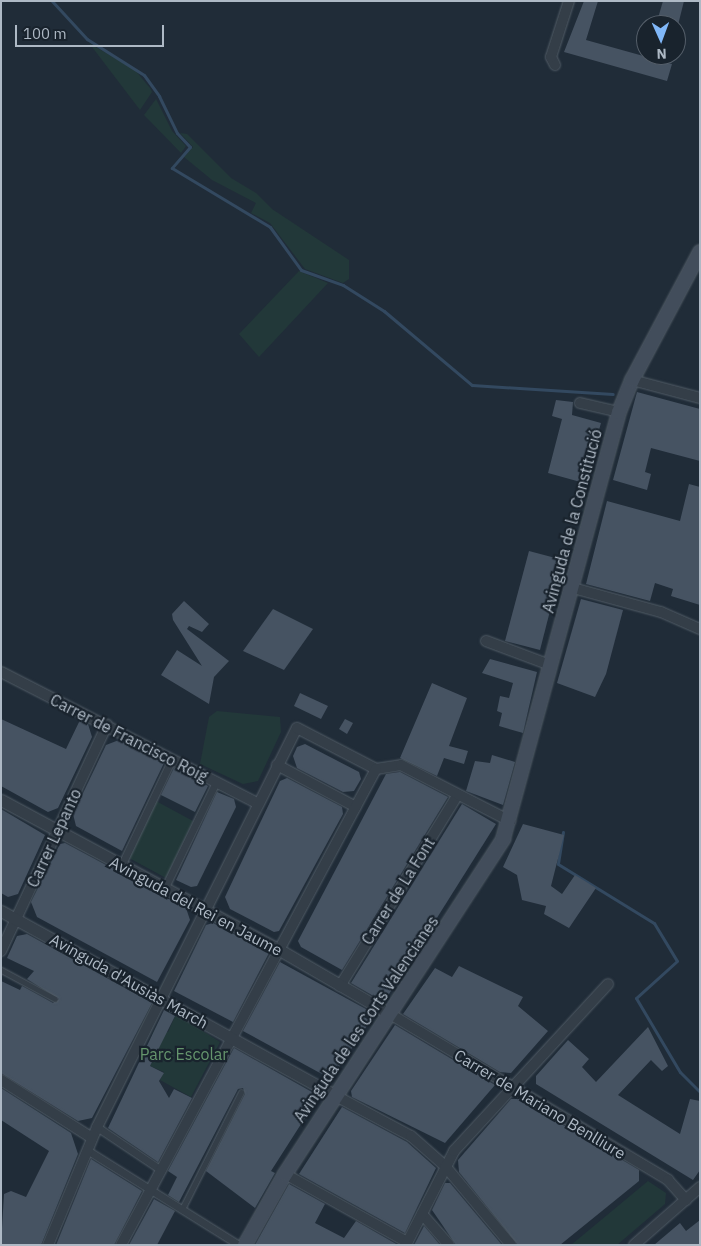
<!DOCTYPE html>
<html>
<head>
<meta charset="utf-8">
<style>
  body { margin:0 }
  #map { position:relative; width:701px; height:1246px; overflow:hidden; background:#202c38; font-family:"IBM Plex Sans",sans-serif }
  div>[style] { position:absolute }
  .green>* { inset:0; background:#223839 }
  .stream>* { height:3px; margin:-1.5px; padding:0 1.5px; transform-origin:1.5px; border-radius:1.5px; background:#334960 }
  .building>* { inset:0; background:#465362 }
  .roads { filter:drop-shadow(0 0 1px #515c66) drop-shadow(0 0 1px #515c66) }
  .service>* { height:5px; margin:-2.5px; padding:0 2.5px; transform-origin:2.5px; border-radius:2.5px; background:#343e48 }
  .pedestrian>* { height:7px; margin:-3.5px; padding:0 3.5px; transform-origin:3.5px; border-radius:3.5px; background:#343e48 }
  .minor>* { height:10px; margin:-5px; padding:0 5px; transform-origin:5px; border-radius:5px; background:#343e48 }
  .tertiary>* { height:11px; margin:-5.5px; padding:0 5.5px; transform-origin:5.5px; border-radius:5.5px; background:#343e48 }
  .secondary>* { height:14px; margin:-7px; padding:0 7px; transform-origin:7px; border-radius:7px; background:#424d5b }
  span { translate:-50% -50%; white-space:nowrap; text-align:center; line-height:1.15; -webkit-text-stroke:4.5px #19232d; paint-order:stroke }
  .street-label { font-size:16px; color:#aeb9c5 }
  .park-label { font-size:16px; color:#65956d }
  .frame { position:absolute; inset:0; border:2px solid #aeb9c5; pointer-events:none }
  .north { position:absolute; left:636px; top:15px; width:50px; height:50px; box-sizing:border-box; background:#19232d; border:1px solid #555f6a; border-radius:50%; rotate:178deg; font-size:14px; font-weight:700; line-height:20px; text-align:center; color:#aeb9c5 }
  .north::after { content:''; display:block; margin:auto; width:18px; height:22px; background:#80b7f8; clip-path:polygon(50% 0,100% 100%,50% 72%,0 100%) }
  .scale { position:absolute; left:15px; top:25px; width:149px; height:22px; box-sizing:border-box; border:2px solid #aeb9c5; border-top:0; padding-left:6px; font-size:15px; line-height:18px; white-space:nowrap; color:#aeb9c5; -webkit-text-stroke:4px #19232d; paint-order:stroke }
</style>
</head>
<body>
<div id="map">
  <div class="green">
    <i style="clip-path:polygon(89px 43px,135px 70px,150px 88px,152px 92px,140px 110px)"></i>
    <i style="clip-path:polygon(156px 99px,172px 131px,186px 146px,181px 153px,144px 115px)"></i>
    <i style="clip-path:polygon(180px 133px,187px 134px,231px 178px,256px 193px,272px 209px,349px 260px,349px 279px,343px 283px,305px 269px,270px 223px,251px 213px,256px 203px,212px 180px,184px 157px,193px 147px)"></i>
    <i style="clip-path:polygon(299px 271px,328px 283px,259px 357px,239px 334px)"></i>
    <i style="clip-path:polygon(217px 711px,280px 717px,281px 732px,258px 781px,243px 784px,200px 764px,209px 717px)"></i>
    <i style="clip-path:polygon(156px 801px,193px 821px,166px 878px,129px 858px)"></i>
    <i style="clip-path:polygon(176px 1014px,220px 1042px,191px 1097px,160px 1080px,164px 1072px,150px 1066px,162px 1040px,152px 1035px,156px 1027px,168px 1032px)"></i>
    <i style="clip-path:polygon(648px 1181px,666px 1193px,665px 1204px,617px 1245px,571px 1245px)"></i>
  </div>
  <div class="stream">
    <i style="left:52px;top:1px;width:52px;rotate:47.4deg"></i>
    <i style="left:87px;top:39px;width:67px;rotate:32.3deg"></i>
    <i style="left:144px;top:75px;width:26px;rotate:54deg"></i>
    <i style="left:159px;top:96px;width:41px;rotate:64.1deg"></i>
    <i style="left:177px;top:133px;width:19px;rotate:47deg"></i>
    <i style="left:190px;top:147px;width:28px;rotate:131deg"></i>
    <i style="left:172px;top:168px;width:114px;rotate:31deg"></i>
    <i style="left:270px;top:227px;width:53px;rotate:54.2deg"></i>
    <i style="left:301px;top:270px;width:45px;rotate:19.7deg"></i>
    <i style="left:343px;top:285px;width:49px;rotate:32.4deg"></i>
    <i style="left:384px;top:311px;width:115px;rotate:40.1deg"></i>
    <i style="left:472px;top:385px;width:141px;rotate:3.7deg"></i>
    <i style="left:563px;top:832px;width:32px;rotate:99deg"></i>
    <i style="left:558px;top:864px;width:113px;rotate:31.6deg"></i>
    <i style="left:654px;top:923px;width:44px;rotate:58.8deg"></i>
    <i style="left:677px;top:961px;width:55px;rotate:137.9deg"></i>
    <i style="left:636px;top:998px;width:86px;rotate:59.3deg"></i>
    <i style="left:680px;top:1072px;width:28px;rotate:45deg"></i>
  </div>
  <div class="building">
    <i style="clip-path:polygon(584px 1px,598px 1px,586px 40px,647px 57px,669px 55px,667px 63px,672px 64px,667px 81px,564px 52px)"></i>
    <i style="clip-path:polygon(663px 1px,684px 1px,678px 25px,656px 25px)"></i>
    <i style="clip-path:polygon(637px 392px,700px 409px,700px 461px,651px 448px,645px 472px,651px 474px,647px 490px,613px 480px)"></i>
    <i style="clip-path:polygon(556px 400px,573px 402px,572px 415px,601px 423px,584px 483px,548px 473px,562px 419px,552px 416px)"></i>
    <i style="clip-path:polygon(689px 484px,700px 487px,700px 605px,671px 596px,673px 589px,655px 583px,650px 601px,586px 584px,607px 501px,680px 521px)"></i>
    <i style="clip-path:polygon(529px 551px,563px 560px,540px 650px,505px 641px)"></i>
    <i style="clip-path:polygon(581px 599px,623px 610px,606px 674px,595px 697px,557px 683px)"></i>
    <i style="clip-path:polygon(184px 601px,209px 624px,202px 632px,189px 626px,187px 629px,229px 661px,214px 677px,209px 704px,161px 675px,177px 650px,202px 666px,173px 620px,172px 614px)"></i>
    <i style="clip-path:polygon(273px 609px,313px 629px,284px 670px,243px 651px)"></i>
    <i style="clip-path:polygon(490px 659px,537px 672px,523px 733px,499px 726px,502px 713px,497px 711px,500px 696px,509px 698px,513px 683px,482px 673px)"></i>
    <i style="clip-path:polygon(432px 683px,467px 698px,449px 746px,468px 751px,464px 764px,444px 758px,437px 776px,400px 758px)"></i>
    <i style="clip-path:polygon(300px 693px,328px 706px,321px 719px,294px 706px)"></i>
    <i style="clip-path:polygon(1px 719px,66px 749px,80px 720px,88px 724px,92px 737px,58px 808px,48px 812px,1px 786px)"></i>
    <i style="clip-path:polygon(345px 719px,353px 723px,347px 734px,339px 729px)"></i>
    <i style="clip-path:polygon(119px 740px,164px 763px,122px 851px,76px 826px,73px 814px,106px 745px)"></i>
    <i style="clip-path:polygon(305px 744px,359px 772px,361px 779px,354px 791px,343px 792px,297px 768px,293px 756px,297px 747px)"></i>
    <i style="clip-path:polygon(492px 755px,515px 762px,503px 805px,466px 791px,475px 761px,490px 763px)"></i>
    <i style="clip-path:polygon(174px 768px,208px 786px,195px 812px,161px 795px)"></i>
    <i style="clip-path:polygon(400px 772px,448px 797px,342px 970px,301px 947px,298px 941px,386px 774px)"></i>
    <i style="clip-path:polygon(287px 778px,342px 807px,343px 814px,279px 931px,274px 932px,230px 909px,225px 897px,280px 781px)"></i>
    <i style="clip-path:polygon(217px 792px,234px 799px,236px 807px,197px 886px,191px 887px,176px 880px)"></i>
    <i style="clip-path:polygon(462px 804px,496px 824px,384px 1002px,351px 983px)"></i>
    <i style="clip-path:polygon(1px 809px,45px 835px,18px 894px,8px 897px,1px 893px)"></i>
    <i style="clip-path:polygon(523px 824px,564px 835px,551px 886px,562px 894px,575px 875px,596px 888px,569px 928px,544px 914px,546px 906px,522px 900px,517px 875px,503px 867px)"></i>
    <i style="clip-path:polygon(65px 843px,186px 908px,190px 920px,157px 982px,37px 917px,31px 902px,60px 844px)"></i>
    <i style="clip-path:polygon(213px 923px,269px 953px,233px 1022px,174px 991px,206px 925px)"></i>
    <i style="clip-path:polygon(27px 934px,152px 1003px,92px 1118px,78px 1121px,1px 1073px,1px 981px,20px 990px,22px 986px,53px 1003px,59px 999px,27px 979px,34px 971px,7px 958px,17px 936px)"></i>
    <i style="clip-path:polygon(280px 962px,375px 1014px,331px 1079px,243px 1031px)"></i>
    <i style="clip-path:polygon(459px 966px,523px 997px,518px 1006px,548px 1031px,511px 1073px,500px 1072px,403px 1014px,435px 968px,452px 977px)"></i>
    <i style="clip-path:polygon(164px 1010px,175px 1016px,150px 1066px,164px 1073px,159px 1081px,169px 1098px,174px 1089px,192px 1098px,158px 1162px,108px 1128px)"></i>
    <i style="clip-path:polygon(395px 1025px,495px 1085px,445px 1143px,352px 1097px,351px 1091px)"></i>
    <i style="clip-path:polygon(648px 1027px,668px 1066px,662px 1071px,651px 1060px,618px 1095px,680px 1134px,690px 1099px,700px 1101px,700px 1170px,693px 1180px,536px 1084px,536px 1076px,568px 1040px,589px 1059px,582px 1067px,596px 1082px)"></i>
    <i style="clip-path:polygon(234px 1048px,319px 1096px,271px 1171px,275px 1173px,255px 1208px,206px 1171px,245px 1094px,243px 1088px,238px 1089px,179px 1202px,168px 1195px,177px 1177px,168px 1171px)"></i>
    <i style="clip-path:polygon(1px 1088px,71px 1133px,78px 1154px,41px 1245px,1px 1245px,4px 1194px,11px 1191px,26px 1197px,49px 1151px,1px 1120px)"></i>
    <i style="clip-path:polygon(511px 1099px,519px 1099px,639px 1170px,639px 1181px,560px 1245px,518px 1245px,459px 1172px,458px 1160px)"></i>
    <i style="clip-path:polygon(342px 1107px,407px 1142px,436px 1168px,405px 1233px,299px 1174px)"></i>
    <i style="clip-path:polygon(91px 1159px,142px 1191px,114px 1245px,56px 1245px)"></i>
    <i style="clip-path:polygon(445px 1183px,450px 1183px,502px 1245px,456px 1245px,432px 1210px)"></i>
    <i style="clip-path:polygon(289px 1184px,325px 1204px,315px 1223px,344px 1238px,356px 1221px,398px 1245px,255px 1245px)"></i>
    <i style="clip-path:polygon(154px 1199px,175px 1211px,157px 1245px,129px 1245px)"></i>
    <i style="clip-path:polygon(700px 1220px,700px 1245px,654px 1245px,680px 1223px,686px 1231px)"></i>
    <i style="clip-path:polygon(424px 1226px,440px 1245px,414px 1245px)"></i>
  </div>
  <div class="roads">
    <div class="service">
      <i style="left:1px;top:970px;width:61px;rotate:28.2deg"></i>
      <i style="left:182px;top:1209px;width:131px;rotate:-63.2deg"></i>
    </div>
    <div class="pedestrian">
      <i style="left:121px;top:866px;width:119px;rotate:-64.5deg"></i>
      <i style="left:164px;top:889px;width:119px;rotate:-64.1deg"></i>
      <i style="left:97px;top:1127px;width:77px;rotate:33.9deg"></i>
      <i style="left:87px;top:1150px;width:179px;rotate:32deg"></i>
    </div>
    <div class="minor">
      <i style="left:555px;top:65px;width:9px;rotate:-117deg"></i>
      <i style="left:551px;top:57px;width:59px;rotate:-72.2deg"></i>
      <i style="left:632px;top:380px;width:70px;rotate:14.8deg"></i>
      <i style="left:580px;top:403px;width:40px;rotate:13deg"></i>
      <i style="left:573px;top:588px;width:91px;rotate:15.3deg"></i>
      <i style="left:661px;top:612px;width:43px;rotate:23.6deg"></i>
      <i style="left:486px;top:641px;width:68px;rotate:20.6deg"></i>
      <i style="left:1px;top:672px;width:288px;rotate:27.1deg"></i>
      <i style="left:277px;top:765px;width:89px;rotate:28deg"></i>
      <i style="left:1px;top:951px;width:250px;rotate:-64.9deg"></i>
      <i style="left:340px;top:986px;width:223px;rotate:-58.4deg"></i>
      <i style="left:390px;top:1014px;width:324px;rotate:30.8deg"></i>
      <i style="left:668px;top:1180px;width:27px;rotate:48deg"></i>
      <i style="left:1px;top:1080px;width:108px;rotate:32.5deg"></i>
      <i style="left:336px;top:1096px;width:85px;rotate:28.1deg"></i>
      <i style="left:411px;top:1136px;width:45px;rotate:41.4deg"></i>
      <i style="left:445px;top:1166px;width:103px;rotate:50.1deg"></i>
      <i style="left:285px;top:1174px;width:140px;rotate:29.1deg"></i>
      <i style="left:422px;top:1214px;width:41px;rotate:48.9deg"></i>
      <i style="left:48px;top:1245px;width:128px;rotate:-67.4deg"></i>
      <i style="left:97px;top:1127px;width:446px;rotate:-63.4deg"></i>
      <i style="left:297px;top:728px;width:89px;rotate:27.4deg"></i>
      <i style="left:376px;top:769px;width:25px;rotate:-9deg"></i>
      <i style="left:401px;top:765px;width:123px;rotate:27.2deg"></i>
      <i style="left:121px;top:1245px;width:540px;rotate:-61.82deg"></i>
      <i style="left:406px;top:1245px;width:106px;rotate:-62.9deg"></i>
      <i style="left:454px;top:1151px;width:227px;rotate:-47.3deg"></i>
      <i style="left:634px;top:1245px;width:88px;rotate:-41.3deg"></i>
    </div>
    <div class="tertiary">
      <i style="left:1px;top:800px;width:315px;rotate:28.3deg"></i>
      <i style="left:278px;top:949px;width:129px;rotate:30.1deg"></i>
      <i style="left:1px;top:911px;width:383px;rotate:28.9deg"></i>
    </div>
    <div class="secondary">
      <i style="left:245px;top:1245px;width:81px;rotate:-60.6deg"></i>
      <i style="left:285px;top:1174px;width:400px;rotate:-56.9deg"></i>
      <i style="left:503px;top:839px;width:442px;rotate:-74.8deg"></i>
      <i style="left:619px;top:412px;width:35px;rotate:-68deg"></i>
      <i style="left:632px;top:380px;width:145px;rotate:-62deg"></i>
    </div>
  </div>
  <div class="street-label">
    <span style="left:572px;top:521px;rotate:-75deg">Avinguda de la Constitució</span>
    <span style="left:129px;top:738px;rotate:27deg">Carrer de Francisco Roig</span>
    <span style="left:54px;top:838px;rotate:-65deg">Carrer Lepanto</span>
    <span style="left:398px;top:891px;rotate:-58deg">Carrer de La Font</span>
    <span style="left:196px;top:906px;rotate:28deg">Avinguda del Rei en Jaume</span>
    <span style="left:129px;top:981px;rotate:29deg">Avinguda d'Ausiàs March</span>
    <span style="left:366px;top:1019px;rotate:-56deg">Avinguda de les Corts Valencianes</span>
    <span style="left:540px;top:1104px;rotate:31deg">Carrer de Mariano Benlliure</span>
  </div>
  <div class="park-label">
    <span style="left:184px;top:1054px">Parc Escolar</span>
  </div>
  <div class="frame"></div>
  <div class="north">N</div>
  <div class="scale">100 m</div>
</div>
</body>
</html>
